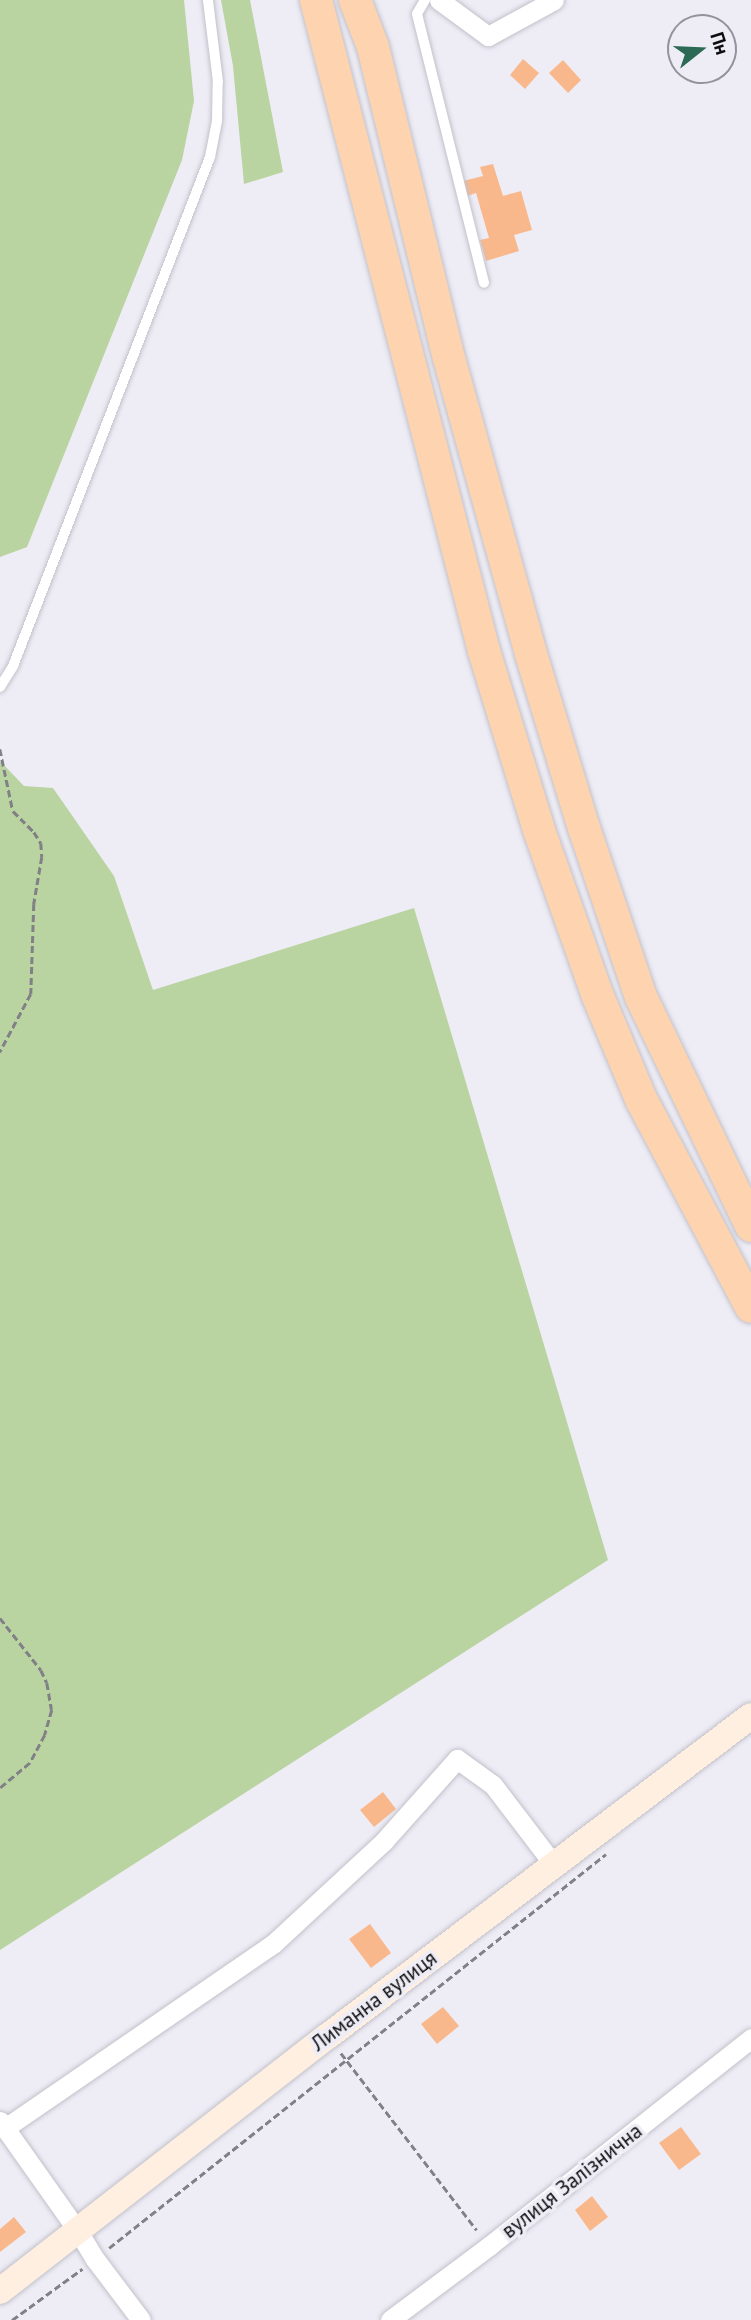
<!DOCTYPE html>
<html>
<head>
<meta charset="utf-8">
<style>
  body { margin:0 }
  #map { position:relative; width:751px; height:2320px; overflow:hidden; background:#eeedf6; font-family:"PT Sans",sans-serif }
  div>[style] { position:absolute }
  .green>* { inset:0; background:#b9d3a1 }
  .building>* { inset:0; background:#f9b88c }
  .path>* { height:2.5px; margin-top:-1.25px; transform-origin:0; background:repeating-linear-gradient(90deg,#808086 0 7px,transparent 0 10.5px) }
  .roads { filter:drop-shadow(0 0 2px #c2c1ca) drop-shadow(0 0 2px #c2c1ca) }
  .service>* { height:10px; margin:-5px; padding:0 5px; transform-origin:5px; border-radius:5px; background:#fff }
  .minor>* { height:19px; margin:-9.5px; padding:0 9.5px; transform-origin:9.5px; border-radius:9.5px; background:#fff }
  .secondary>* { height:26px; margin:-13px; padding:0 13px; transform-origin:13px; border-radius:13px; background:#feefe1 }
  .trunk>* { height:32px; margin:-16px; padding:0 16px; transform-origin:16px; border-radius:16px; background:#fed4b0 }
  span { translate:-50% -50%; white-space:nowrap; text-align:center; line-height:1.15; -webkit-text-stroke:7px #eeedf6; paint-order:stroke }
  .street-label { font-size:21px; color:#0d0d10 }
  .north { position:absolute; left:667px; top:14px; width:70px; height:70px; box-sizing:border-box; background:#eeedf6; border:2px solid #94939a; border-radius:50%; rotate:72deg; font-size:19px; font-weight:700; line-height:28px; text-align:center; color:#0d0d10 }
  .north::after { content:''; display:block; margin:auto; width:24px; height:32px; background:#2d6a56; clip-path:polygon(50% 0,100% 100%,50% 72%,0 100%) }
</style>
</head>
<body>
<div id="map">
  <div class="green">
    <i style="clip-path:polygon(0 0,184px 0,194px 101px,182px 160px,27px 547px,0 557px)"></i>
    <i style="clip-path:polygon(221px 0,250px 0,283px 172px,244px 184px,233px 66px)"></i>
    <i style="clip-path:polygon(0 761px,24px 786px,53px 788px,114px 876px,153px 990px,414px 908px,608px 1560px,0 1950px)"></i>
  </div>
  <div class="building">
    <i style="clip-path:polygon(523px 59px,539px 73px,525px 89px,510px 75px)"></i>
    <i style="clip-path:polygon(563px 60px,581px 80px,568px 93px,549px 73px)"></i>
    <i style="clip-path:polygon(493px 164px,503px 196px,521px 191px,532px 230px,514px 235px,519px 251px,486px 261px,480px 240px,489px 238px,476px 193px,467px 196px,463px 181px,483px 176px,480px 167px)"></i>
    <i style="clip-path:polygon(383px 1792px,396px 1809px,374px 1827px,360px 1810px)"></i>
    <i style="clip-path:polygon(370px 1924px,391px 1953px,371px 1968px,349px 1939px)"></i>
    <i style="clip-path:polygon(443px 2007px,459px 2026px,437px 2044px,421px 2024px)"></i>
    <i style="clip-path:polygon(681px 2127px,701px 2154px,679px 2170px,659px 2143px)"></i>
    <i style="clip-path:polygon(592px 2196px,608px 2217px,590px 2231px,575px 2210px)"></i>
    <i style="clip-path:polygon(14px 2217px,26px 2232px,0 2252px,0 2229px)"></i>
  </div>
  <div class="path">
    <i style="left:0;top:749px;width:63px;rotate:78.2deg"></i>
    <i style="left:13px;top:811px;width:30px;rotate:45deg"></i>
    <i style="left:34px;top:832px;width:13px;rotate:58deg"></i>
    <i style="left:41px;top:843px;width:14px;rotate:86deg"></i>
    <i style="left:42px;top:857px;width:48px;rotate:99.7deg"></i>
    <i style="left:34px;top:904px;width:90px;rotate:91.9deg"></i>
    <i style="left:31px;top:994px;width:66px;rotate:118.1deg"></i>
    <i style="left:0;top:1618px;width:66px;rotate:51.7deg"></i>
    <i style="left:41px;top:1670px;width:14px;rotate:65deg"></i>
    <i style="left:47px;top:1683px;width:27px;rotate:80deg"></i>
    <i style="left:52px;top:1710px;width:26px;rotate:106deg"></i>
    <i style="left:45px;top:1735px;width:32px;rotate:118deg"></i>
    <i style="left:30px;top:1763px;width:39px;rotate:140deg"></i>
    <i style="left:341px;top:2053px;width:223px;rotate:52.5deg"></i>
    <i style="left:109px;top:2248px;width:634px;rotate:-38.41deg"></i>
    <i style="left:12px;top:2320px;width:87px;rotate:-36.1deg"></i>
  </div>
  <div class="roads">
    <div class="service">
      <i style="left:425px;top:0;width:16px;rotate:120deg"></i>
      <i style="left:417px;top:14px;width:277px;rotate:76deg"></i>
      <i style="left:0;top:687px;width:25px;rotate:-58deg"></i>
      <i style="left:13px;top:666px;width:546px;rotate:-68.84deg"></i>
      <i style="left:210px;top:157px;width:37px;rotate:-79deg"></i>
      <i style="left:217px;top:121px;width:39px;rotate:-89deg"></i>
      <i style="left:218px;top:82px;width:83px;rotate:-97deg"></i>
    </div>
    <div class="minor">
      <i style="left:439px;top:0;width:61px;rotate:36.3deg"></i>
      <i style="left:488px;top:36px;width:75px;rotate:-28.6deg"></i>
      <i style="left:0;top:2121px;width:135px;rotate:54.7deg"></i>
      <i style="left:78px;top:2231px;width:33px;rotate:59deg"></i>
      <i style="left:95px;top:2259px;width:76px;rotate:53deg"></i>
      <i style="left:5px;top:2128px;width:326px;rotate:-34.5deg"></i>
      <i style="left:274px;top:1943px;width:150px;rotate:-42.8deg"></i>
      <i style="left:384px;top:1841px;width:110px;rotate:-48.3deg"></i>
      <i style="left:457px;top:1759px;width:44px;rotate:35.8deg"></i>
      <i style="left:493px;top:1785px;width:101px;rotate:52.7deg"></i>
      <i style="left:390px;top:2320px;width:124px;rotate:-36.8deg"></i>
      <i style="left:489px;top:2246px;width:335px;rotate:-38.4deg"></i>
    </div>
    <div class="secondary">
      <i style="left:0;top:2291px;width:415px;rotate:-37.9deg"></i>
      <i style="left:328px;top:2036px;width:530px;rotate:-37.11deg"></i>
    </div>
    <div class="trunk">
      <i style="left:316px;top:0;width:672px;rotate:75.53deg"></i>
      <i style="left:484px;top:651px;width:187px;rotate:72.9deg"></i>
      <i style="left:539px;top:830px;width:174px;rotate:70.5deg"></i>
      <i style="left:597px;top:994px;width:114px;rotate:67.3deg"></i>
      <i style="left:641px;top:1099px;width:235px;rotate:62.1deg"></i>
      <i style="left:355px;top:0;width:50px;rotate:69deg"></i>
      <i style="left:373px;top:47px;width:320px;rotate:76.3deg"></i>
      <i style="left:449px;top:358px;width:307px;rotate:74.5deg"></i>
      <i style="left:531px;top:654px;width:182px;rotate:73.1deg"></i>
      <i style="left:584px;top:828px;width:178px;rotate:71.4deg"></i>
      <i style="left:641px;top:997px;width:254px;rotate:64.3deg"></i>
    </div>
  </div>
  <div class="street-label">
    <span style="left:374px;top:2001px;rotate:-37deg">Лиманна вулиця</span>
    <span style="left:572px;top:2181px;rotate:-38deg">вулиця Залізнична</span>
  </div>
  <div class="north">Пн</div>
</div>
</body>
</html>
